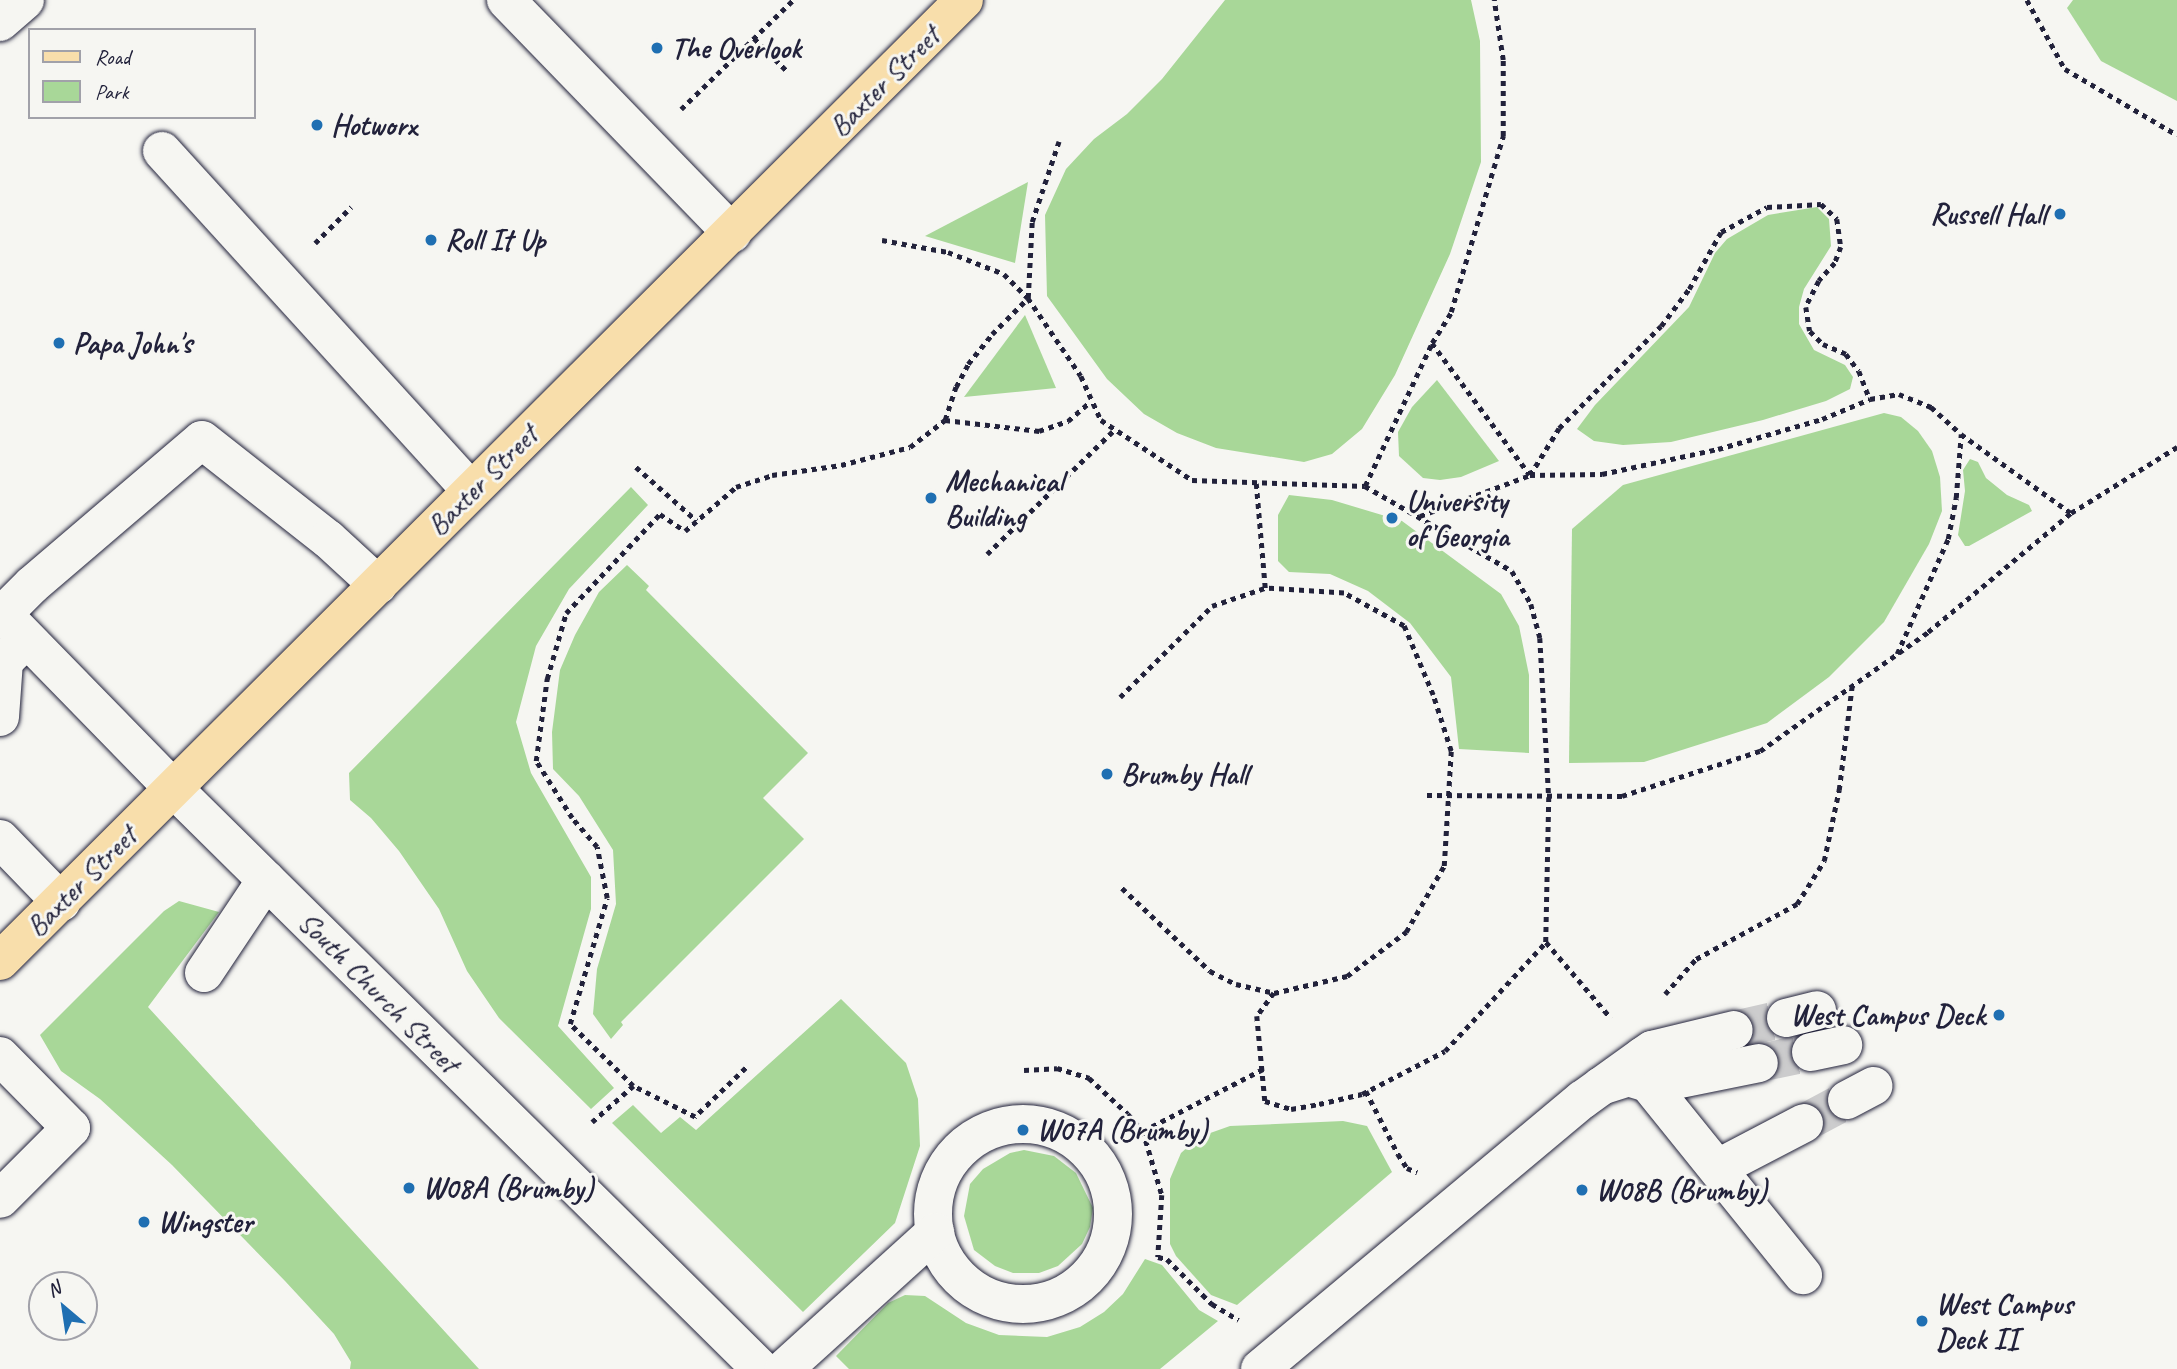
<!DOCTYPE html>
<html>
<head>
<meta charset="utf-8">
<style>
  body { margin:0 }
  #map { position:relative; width:2177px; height:1369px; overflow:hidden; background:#f6f6f2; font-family:Caveat,sans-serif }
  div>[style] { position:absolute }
  .green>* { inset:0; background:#a8d798 }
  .minor-tunnel>* { height:38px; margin-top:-19px; transform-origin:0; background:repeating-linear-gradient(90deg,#cccccd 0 38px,transparent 0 57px) }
  .path>* { height:4.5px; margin-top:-2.25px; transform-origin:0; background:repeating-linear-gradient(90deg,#22223b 0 5px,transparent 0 10px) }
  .roads { filter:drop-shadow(0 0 2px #22223b) drop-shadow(0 0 2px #22223b) }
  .minor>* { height:38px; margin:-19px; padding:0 19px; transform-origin:19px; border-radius:19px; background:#f6f6f2 }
  .minor>.ring { margin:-19px; padding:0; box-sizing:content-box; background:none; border:38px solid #f6f6f2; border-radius:50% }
  .major>* { height:38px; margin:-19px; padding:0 19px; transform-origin:19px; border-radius:19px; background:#f8deab }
  .dots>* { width:19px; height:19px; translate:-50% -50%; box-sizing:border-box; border:4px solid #f6f6f2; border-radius:50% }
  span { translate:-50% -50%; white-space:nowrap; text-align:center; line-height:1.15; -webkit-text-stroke:6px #f6f6f2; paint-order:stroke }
  .poi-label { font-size:30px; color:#22223b; font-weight:700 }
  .left { translate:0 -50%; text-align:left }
  .right { translate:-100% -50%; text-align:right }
  .street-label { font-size:30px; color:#22223b }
  .legend { position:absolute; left:28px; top:28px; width:228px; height:91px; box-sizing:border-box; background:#f6f6f2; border:2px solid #a1a1a9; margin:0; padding:9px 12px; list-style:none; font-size:21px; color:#22223b }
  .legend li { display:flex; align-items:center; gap:14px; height:35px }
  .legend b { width:35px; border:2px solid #a1a1a9 }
  .north { position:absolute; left:28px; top:1271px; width:70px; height:70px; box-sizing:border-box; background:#f6f6f2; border:2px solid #a1a1a9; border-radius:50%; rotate:331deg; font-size:19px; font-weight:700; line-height:28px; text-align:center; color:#22223b }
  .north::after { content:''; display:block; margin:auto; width:24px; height:32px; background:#1f6fb2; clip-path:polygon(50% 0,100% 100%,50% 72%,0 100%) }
</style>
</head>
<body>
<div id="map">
  <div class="green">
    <i style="clip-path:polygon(1225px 0,1471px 0,1480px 41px,1481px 162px,1450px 254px,1395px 375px,1362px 429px,1332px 454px,1304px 462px,1216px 448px,1177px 433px,1144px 414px,1107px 379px,1047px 296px,1045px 215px,1066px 169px,1094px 139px,1127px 114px,1162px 79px)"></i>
    <i style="clip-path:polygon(2073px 0,2177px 0,2177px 101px,2101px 61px,2067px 8px)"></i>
    <i style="clip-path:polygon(1028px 182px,1015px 263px,925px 236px)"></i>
    <i style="clip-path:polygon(1817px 207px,1829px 219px,1831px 246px,1804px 289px,1799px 307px,1799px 324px,1814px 350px,1845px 365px,1853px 377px,1850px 389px,1826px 401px,1763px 420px,1671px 442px,1623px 445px,1594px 441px,1577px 429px,1595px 405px,1689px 307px,1715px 253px,1727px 239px,1768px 215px)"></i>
    <i style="clip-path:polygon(1025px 315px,1056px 388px,964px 397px)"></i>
    <i style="clip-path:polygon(1437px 380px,1499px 461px,1461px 477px,1440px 480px,1423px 478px,1399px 456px,1398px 432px,1412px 407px)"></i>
    <i style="clip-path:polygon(1884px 413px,1901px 417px,1918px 431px,1932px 451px,1940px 477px,1942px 511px,1929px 544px,1884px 622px,1829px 677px,1767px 723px,1644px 762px,1569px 763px,1572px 529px,1623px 485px)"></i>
    <i style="clip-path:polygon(1970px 459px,1978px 462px,1986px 478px,2007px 495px,2029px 505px,2032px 511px,1969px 546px,1965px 546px,1958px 535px,1965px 491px,1963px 470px)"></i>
    <i style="clip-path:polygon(631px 487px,648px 505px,569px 589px,536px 646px,516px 722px,531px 773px,591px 877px,591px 909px,558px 1026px,614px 1088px,591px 1109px,499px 1018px,467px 971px,439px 909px,399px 851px,371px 818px,350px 800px,349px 773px)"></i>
    <i style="clip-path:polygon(1289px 495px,1332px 500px,1402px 521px,1501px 594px,1519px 626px,1529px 675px,1529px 753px,1459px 749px,1451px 677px,1410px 623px,1368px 591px,1330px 574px,1289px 572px,1278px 561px,1278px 515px)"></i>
    <i style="clip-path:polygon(627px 565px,649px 586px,646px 590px,808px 753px,763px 798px,804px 839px,621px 1022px,623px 1025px,611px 1039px,593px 1014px,597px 969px,616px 904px,613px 850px,579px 796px,553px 769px,552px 732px,560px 670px,575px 635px,599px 592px)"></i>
    <i style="clip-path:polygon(179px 901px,219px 912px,148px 1007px,479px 1369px,350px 1369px,351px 1362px,334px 1334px,285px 1281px,172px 1165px,100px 1099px,61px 1071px,40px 1035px,164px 911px)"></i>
    <i style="clip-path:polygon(841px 999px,906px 1063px,918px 1099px,920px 1146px,895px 1223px,803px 1312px,612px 1123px,633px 1105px,661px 1133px,680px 1117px,696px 1130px)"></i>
    <i style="clip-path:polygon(1343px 1121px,1367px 1126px,1392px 1172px,1237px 1305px,1211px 1295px,1176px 1256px,1170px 1244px,1170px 1179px,1181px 1153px,1199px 1137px,1230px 1126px)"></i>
    <i style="clip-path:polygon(1024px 1150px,1054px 1156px,1076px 1173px,1093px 1208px,1090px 1227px,1082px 1244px,1058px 1266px,1039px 1273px,1013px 1273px,995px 1266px,974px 1250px,964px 1216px,970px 1184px,983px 1169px,1010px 1153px)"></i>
    <i style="clip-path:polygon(1145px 1259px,1162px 1265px,1199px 1310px,1218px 1321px,1160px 1369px,849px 1369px,836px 1356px,888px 1303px,905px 1295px,925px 1296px,966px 1323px,999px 1335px,1047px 1337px,1080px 1327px,1104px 1312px,1123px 1294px)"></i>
  </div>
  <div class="minor-tunnel">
    <i style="left:1734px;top:1030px;width:53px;rotate:-13deg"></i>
    <i style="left:1759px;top:1063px;width:53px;rotate:-11.9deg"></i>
    <i style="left:1804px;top:1123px;width:49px;rotate:-28.1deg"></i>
  </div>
  <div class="path">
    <i style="left:2027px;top:0;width:79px;rotate:61.2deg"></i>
    <i style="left:2065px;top:69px;width:130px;rotate:30.5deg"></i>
    <i style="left:754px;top:38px;width:45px;rotate:45deg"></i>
    <i style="left:681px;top:109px;width:156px;rotate:-44.2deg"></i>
    <i style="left:882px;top:240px;width:67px;rotate:10.3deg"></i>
    <i style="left:948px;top:252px;width:60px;rotate:21.4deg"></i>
    <i style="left:1004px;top:274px;width:34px;rotate:45deg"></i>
    <i style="left:1028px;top:298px;width:94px;rotate:55.8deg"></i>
    <i style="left:1081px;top:376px;width:48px;rotate:65.6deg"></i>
    <i style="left:1101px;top:420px;width:109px;rotate:33.4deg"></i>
    <i style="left:1192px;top:480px;width:173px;rotate:2deg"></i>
    <i style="left:1365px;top:486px;width:170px;rotate:30deg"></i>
    <i style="left:1512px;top:571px;width:38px;rotate:60deg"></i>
    <i style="left:1531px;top:604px;width:35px;rotate:75deg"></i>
    <i style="left:1540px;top:638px;width:159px;rotate:86.8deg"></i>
    <i style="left:1549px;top:797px;width:145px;rotate:91.2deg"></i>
    <i style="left:1546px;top:942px;width:100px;rotate:49.5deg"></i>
    <i style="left:315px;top:243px;width:51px;rotate:-45deg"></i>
    <i style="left:1432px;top:343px;width:164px;rotate:53.4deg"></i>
    <i style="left:1530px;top:475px;width:55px;rotate:-58.3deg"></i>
    <i style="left:1559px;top:428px;width:144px;rotate:-45deg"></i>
    <i style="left:1661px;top:326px;width:46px;rotate:-52.9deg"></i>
    <i style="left:1689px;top:289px;width:65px;rotate:-60.7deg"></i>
    <i style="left:1721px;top:232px;width:52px;rotate:-28.5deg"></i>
    <i style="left:1767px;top:207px;width:54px;rotate:-3.2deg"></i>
    <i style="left:1821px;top:204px;width:22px;rotate:43deg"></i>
    <i style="left:1837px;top:219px;width:28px;rotate:82deg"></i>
    <i style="left:1841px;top:247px;width:17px;rotate:111deg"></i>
    <i style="left:1835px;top:263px;width:24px;rotate:132deg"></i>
    <i style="left:1819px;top:281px;width:29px;rotate:117deg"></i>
    <i style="left:1806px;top:307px;width:24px;rotate:81deg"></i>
    <i style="left:1810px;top:331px;width:18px;rotate:45deg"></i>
    <i style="left:1823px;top:344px;width:25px;rotate:23deg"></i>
    <i style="left:1846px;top:354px;width:21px;rotate:53deg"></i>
    <i style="left:1859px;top:371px;width:30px;rotate:69deg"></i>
    <i style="left:945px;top:420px;width:95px;rotate:6.7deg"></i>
    <i style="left:1039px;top:431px;width:31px;rotate:-19deg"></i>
    <i style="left:1068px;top:421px;width:29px;rotate:-41deg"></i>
    <i style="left:636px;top:467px;width:81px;rotate:41.5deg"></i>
    <i style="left:1365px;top:486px;width:158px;rotate:-64.9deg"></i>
    <i style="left:1432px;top:343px;width:36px;rotate:-58deg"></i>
    <i style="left:1451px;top:312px;width:184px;rotate:-73.5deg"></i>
    <i style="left:1503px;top:136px;width:76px;rotate:-90deg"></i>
    <i style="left:1503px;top:60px;width:61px;rotate:-98.5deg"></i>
    <i style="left:1420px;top:516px;width:117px;rotate:-20.4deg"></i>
    <i style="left:1530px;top:475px;width:72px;rotate:-0.8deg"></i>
    <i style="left:1602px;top:474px;width:119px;rotate:-12.2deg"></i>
    <i style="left:1718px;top:449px;width:108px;rotate:-16.1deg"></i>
    <i style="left:1822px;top:419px;width:52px;rotate:-22.6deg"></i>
    <i style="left:1870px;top:399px;width:29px;rotate:-10deg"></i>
    <i style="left:1899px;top:394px;width:35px;rotate:22deg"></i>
    <i style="left:1931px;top:407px;width:40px;rotate:42deg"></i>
    <i style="left:1961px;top:434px;width:135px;rotate:35.7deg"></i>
    <i style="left:987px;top:554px;width:179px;rotate:-44.3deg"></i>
    <i style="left:1897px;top:654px;width:126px;rotate:-66.1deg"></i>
    <i style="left:1948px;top:539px;width:42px;rotate:-79deg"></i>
    <i style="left:1956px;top:498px;width:64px;rotate:-85.5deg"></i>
    <i style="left:1120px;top:697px;width:129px;rotate:-44.7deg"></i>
    <i style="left:1212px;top:606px;width:56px;rotate:-18.8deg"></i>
    <i style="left:1427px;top:795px;width:195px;rotate:0.3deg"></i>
    <i style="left:1622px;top:796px;width:145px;rotate:-18.1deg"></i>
    <i style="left:1760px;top:751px;width:206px;rotate:-35.3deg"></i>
    <i style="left:1928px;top:632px;width:186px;rotate:-39.8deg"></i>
    <i style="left:2071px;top:513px;width:125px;rotate:-31.9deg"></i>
    <i style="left:1122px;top:888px;width:121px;rotate:43.3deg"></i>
    <i style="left:1210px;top:971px;width:29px;rotate:27deg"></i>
    <i style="left:1236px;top:984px;width:39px;rotate:13deg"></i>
    <i style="left:1274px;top:993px;width:75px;rotate:-13.1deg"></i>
    <i style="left:1347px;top:976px;width:74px;rotate:-36.7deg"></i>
    <i style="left:1406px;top:932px;width:76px;rotate:-60.1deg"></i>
    <i style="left:1444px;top:866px;width:115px;rotate:-86.5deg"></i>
    <i style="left:1451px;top:751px;width:59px;rotate:-107.8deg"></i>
    <i style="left:1433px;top:695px;width:75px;rotate:-112.8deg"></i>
    <i style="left:1404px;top:626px;width:68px;rotate:-151.2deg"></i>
    <i style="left:1344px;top:593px;width:79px;rotate:-176.4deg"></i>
    <i style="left:1265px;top:588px;width:105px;rotate:-94.9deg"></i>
    <i style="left:1274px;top:993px;width:29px;rotate:126deg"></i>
    <i style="left:1257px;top:1016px;width:85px;rotate:84.6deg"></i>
    <i style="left:1265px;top:1101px;width:27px;rotate:17deg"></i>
    <i style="left:1291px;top:1109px;width:28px;rotate:-10deg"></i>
    <i style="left:1319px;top:1104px;width:44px;rotate:-13.1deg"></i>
    <i style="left:1362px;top:1094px;width:93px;rotate:-27.4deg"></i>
    <i style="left:1445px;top:1051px;width:149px;rotate:-47.2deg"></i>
    <i style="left:1665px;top:994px;width:47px;rotate:-48.5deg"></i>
    <i style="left:1696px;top:959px;width:115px;rotate:-28.6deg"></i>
    <i style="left:1797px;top:904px;width:51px;rotate:-57.9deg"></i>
    <i style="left:1824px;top:861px;width:73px;rotate:-78.1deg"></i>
    <i style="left:1839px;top:790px;width:105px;rotate:-82.9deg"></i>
    <i style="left:746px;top:1068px;width:71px;rotate:136.1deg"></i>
    <i style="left:695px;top:1117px;width:69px;rotate:-153.4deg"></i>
    <i style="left:633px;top:1086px;width:88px;rotate:-135.5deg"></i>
    <i style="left:570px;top:1024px;width:131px;rotate:-73.6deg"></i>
    <i style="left:607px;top:898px;width:52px;rotate:-101.1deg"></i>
    <i style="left:597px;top:847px;width:38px;rotate:-131deg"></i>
    <i style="left:572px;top:818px;width:67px;rotate:-122.3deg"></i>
    <i style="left:536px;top:761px;width:83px;rotate:-82.4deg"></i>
    <i style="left:547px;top:679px;width:69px;rotate:-73.9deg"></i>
    <i style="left:566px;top:613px;width:137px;rotate:-46.5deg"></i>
    <i style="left:660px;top:514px;width:30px;rotate:34deg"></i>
    <i style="left:685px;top:531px;width:67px;rotate:-40.8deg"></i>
    <i style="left:736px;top:487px;width:38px;rotate:-18deg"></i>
    <i style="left:772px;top:475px;width:70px;rotate:-8.2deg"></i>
    <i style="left:841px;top:465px;width:71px;rotate:-14.6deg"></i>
    <i style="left:910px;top:447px;width:44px;rotate:-37.6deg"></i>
    <i style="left:945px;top:420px;width:35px;rotate:-72deg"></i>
    <i style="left:956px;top:387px;width:26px;rotate:-62deg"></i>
    <i style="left:968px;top:364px;width:38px;rotate:-51deg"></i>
    <i style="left:992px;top:334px;width:51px;rotate:-45deg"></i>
    <i style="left:1028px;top:298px;width:76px;rotate:-87deg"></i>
    <i style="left:1032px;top:222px;width:85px;rotate:-71.6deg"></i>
    <i style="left:1024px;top:1070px;width:33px;rotate:-3deg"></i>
    <i style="left:1057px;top:1068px;width:34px;rotate:17deg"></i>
    <i style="left:1089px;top:1078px;width:53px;rotate:42.7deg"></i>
    <i style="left:1128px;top:1114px;width:23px;rotate:49deg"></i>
    <i style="left:1143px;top:1131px;width:67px;rotate:73.5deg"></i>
    <i style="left:1162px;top:1195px;width:62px;rotate:93.7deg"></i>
    <i style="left:1158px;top:1257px;width:9px;rotate:13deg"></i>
    <i style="left:1167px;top:1259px;width:64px;rotate:45deg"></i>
    <i style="left:1212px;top:1304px;width:31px;rotate:31deg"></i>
    <i style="left:1366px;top:1091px;width:71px;rotate:63.1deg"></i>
    <i style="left:1398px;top:1154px;width:17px;rotate:57deg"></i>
    <i style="left:1407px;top:1168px;width:11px;rotate:22deg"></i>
    <i style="left:592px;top:1122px;width:55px;rotate:-41.3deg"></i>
    <i style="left:1143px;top:1131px;width:135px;rotate:-27.3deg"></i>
  </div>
  <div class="roads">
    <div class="minor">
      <i style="left:506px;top:0;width:325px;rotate:45.9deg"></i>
      <i style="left:0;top:22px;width:33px;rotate:-41deg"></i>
      <i style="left:162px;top:151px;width:459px;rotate:47.7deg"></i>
      <i style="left:0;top:611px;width:249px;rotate:45.7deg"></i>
      <i style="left:174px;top:789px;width:825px;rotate:44.66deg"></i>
      <i style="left:3px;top:614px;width:41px;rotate:-45deg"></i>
      <i style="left:32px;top:585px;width:223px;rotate:-40.5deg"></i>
      <i style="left:202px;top:440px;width:160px;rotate:38.2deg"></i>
      <i style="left:328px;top:539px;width:68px;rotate:42.6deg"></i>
      <i style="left:0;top:717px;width:56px;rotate:-85.9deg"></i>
      <i style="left:4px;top:661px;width:30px;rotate:-44deg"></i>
      <i style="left:0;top:839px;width:88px;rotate:45.9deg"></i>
      <i style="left:204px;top:973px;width:112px;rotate:-56.3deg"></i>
      <i style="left:1786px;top:1018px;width:32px;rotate:-14deg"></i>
      <i style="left:1811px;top:1052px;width:33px;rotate:-12deg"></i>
      <i style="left:0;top:1056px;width:101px;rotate:45.4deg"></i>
      <i style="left:71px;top:1128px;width:100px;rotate:135deg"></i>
      <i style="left:1651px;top:1085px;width:110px;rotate:-11.5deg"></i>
      <i style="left:1601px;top:1086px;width:28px;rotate:-18deg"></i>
      <i style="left:1628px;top:1077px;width:21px;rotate:17deg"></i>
      <i style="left:1648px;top:1083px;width:247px;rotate:51.1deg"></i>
      <i style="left:1847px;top:1100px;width:30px;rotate:-28deg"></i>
      <i class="ring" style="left:933px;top:1124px;width:142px;height:142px"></i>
      <i style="left:1718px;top:1168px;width:97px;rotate:-27.6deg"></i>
      <i style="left:784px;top:1369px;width:204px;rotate:-42.2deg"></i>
      <i style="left:1260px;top:1369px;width:420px;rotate:-39.9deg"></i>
      <i style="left:1582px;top:1100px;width:75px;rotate:-35.8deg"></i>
      <i style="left:1643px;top:1056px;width:11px;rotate:-34deg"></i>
      <i style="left:1652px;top:1050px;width:84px;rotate:-13.7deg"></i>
    </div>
    <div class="major">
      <i style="left:0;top:961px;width:1361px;rotate:-44.91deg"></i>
    </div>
  </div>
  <div class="dots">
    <i style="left:657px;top:48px;background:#1f6fb2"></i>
    <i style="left:317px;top:125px;background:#1f6fb2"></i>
    <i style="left:2060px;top:214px;background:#1f6fb2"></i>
    <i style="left:431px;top:240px;background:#1f6fb2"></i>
    <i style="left:59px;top:343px;background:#1f6fb2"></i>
    <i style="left:931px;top:498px;background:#1f6fb2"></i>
    <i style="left:1392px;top:518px;background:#1f6fb2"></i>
    <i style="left:1107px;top:774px;background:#1f6fb2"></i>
    <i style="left:1999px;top:1015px;background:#1f6fb2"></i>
    <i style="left:1023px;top:1130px;background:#1f6fb2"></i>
    <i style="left:409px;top:1188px;background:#1f6fb2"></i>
    <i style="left:1582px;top:1190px;background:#1f6fb2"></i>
    <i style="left:144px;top:1222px;background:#1f6fb2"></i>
    <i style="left:1922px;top:1321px;background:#1f6fb2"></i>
  </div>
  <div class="poi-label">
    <span class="left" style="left:671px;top:48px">The Overlook</span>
    <span class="left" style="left:331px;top:125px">Hotworx</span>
    <span class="right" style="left:2046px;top:214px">Russell Hall</span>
    <span class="left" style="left:445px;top:240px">Roll It Up</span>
    <span class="left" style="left:73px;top:343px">Papa John's</span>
    <span class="left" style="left:945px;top:498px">Mechanical<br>Building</span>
    <span class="left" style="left:1406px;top:518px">University<br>of Georgia</span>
    <span class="left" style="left:1121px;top:774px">Brumby Hall</span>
    <span class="right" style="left:1985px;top:1015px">West Campus Deck</span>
    <span class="left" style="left:1037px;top:1130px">W07A (Brumby)</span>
    <span class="left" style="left:423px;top:1188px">W08A (Brumby)</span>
    <span class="left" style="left:1596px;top:1190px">W08B (Brumby)</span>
    <span class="left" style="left:158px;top:1222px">Wingster</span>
    <span class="left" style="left:1936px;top:1321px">West Campus<br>Deck II</span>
  </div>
  <div class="street-label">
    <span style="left:884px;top:81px;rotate:-45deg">Baxter Street</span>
    <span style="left:482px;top:480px;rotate:-45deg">Baxter Street</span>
    <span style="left:81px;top:881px;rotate:-45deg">Baxter Street</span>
    <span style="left:379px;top:992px;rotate:45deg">South Church Street</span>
  </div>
  <ul class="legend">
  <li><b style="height:9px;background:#f8deab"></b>Road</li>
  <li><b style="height:19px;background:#a8d798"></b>Park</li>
  </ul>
  <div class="north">N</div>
</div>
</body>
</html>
